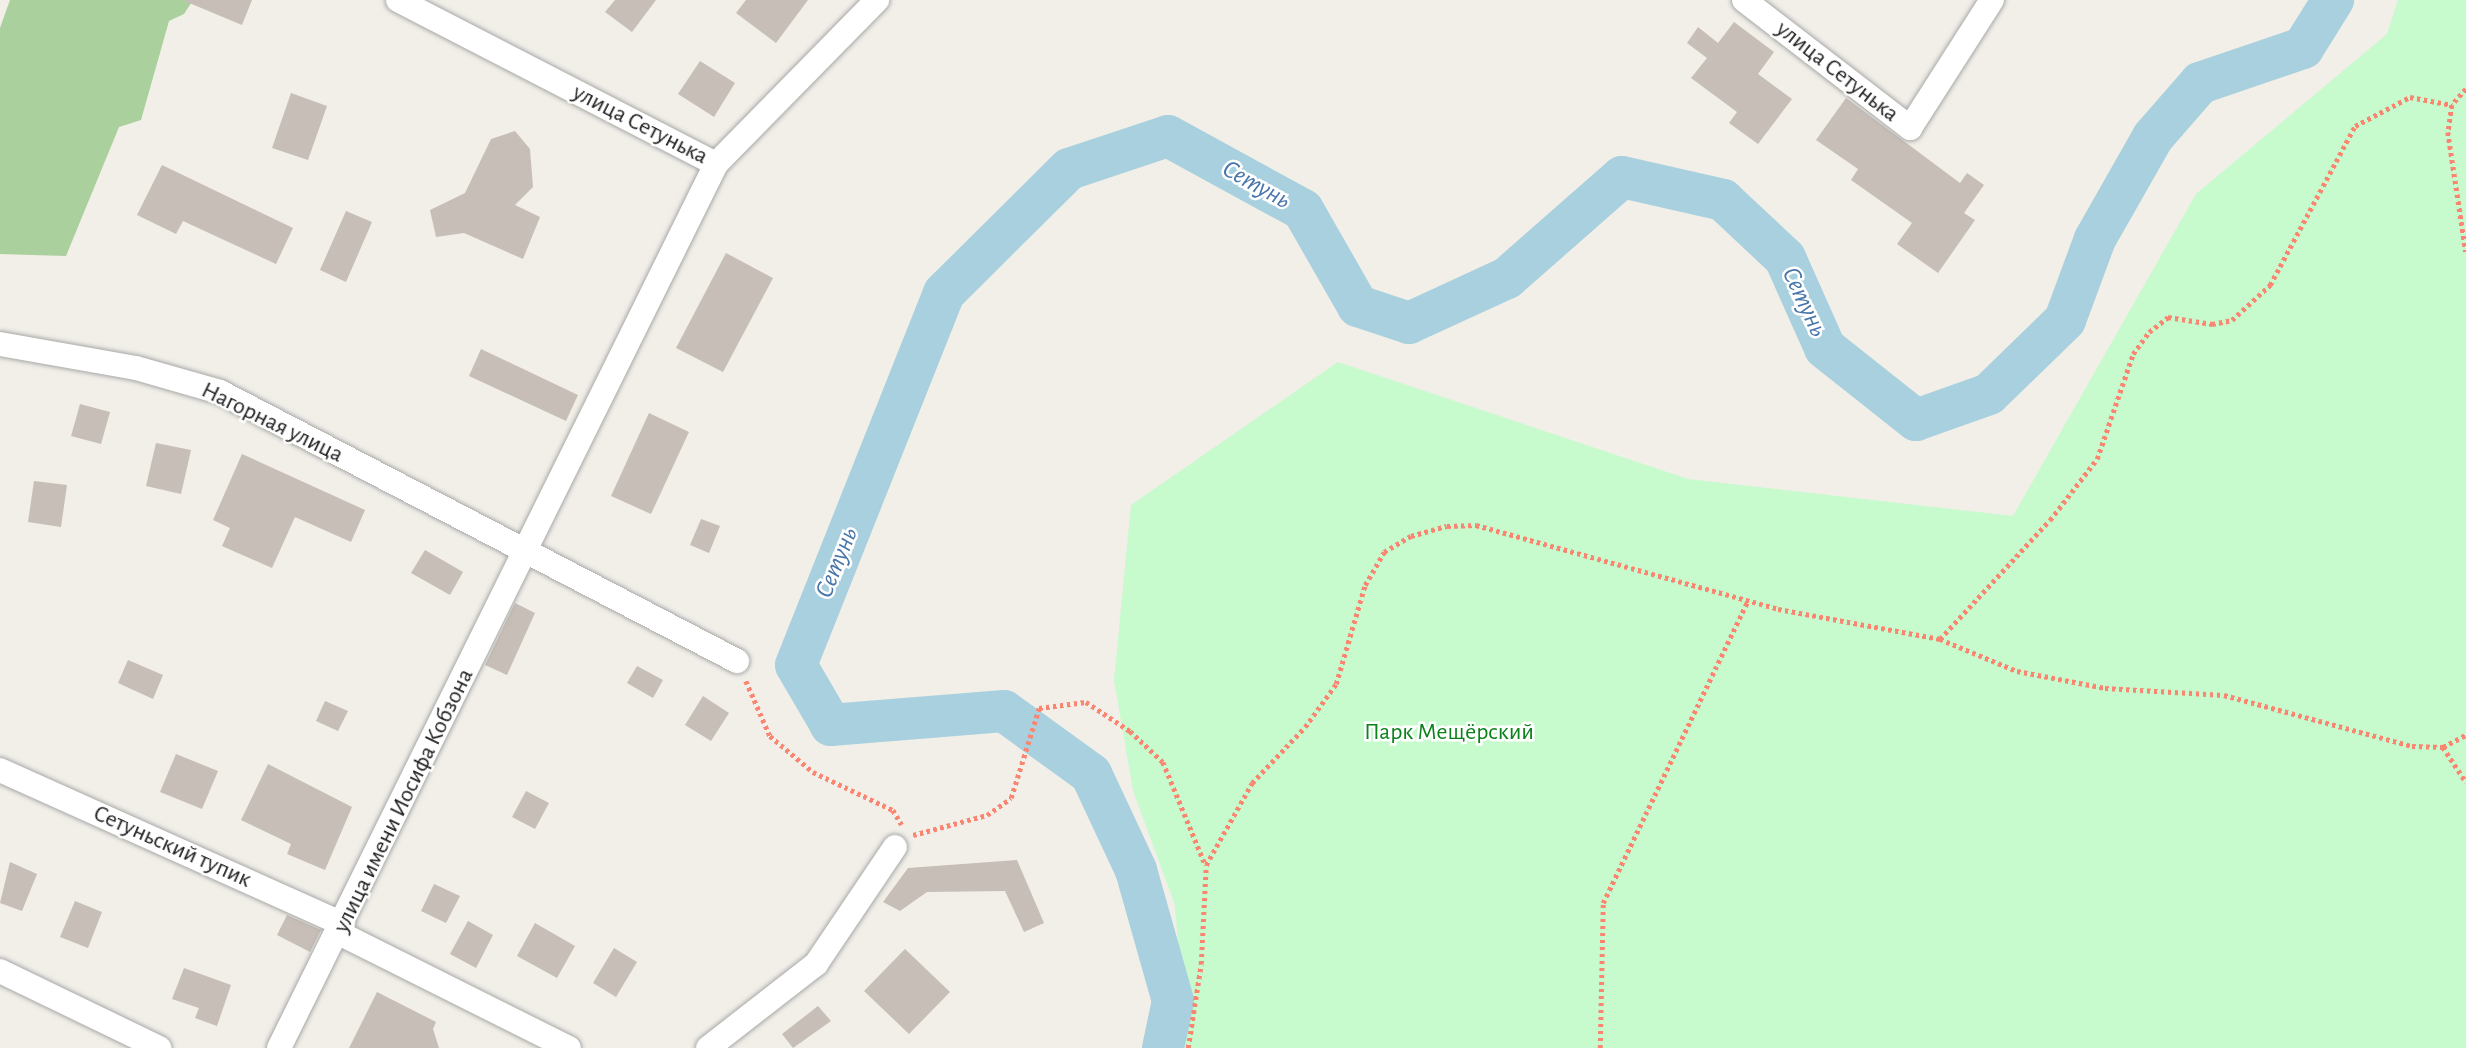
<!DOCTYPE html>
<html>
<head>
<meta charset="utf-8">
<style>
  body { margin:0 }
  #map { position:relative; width:2466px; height:1048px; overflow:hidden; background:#f1efe8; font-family:"Alegreya Sans",sans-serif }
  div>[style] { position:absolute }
  .forest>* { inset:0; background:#aad09d }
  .park>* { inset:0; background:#c7facd }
  .river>* { height:42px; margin:-21px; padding:0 21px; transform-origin:21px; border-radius:21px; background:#a9d0de }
  .building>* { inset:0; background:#c6beb7 }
  .path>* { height:4.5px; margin-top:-2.25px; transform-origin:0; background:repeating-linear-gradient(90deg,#fa8571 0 3.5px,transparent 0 7px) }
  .roads { filter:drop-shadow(0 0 2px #a8a8a8) drop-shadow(0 0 2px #a8a8a8) }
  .minor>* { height:24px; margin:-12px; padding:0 12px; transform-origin:12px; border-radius:12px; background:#fff }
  span { translate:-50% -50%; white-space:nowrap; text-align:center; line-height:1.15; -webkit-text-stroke:5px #fff; paint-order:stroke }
  .street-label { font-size:24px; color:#212121 }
  .park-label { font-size:24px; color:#0c821b }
  .water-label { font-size:26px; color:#4976aa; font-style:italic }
</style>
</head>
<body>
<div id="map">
  <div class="forest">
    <i style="clip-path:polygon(10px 0,193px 0,184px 14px,169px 21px,141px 120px,119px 127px,66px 256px,0 254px,0 28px)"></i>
  </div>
  <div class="park">
    <i style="clip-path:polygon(2398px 0,2466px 0,2466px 1048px,1186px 1048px,1175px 905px,1133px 791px,1114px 680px,1131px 505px,1338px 362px,1688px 479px,2013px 516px,2196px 194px,2387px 34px)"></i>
  </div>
  <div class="river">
    <i style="left:1163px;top:1048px;width:48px;rotate:-78deg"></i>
    <i style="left:1173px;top:1001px;width:136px;rotate:-105.8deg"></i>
    <i style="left:1136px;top:870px;width:106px;rotate:-115.1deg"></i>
    <i style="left:1091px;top:774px;width:107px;rotate:-144.1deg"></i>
    <i style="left:1004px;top:711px;width:174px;rotate:175.4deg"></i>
    <i style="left:831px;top:725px;width:69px;rotate:-120.3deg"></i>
    <i style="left:796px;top:665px;width:400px;rotate:-68.3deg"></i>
    <i style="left:944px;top:293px;width:176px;rotate:-44.8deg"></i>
    <i style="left:1069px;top:169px;width:104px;rotate:-18.4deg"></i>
    <i style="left:1168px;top:136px;width:154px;rotate:28.7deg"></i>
    <i style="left:1303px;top:210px;width:111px;rotate:60.2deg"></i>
    <i style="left:1358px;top:306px;width:54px;rotate:18.4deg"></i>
    <i style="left:1409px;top:323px;width:108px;rotate:-24.7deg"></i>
    <i style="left:1507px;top:278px;width:153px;rotate:-41.3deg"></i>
    <i style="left:1622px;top:177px;width:104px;rotate:12.8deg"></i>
    <i style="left:1723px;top:200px;width:85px;rotate:43.1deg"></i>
    <i style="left:1785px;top:258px;width:98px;rotate:66deg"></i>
    <i style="left:1825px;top:348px;width:116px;rotate:38.4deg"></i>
    <i style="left:1916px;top:420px;width:77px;rotate:-19.6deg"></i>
    <i style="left:1989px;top:394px;width:106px;rotate:-44.2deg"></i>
    <i style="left:2065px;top:320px;width:86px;rotate:-69.7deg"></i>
    <i style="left:2095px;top:239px;width:117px;rotate:-60.4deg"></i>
    <i style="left:2153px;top:137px;width:72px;rotate:-49deg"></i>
    <i style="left:2200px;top:83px;width:109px;rotate:-18.8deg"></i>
    <i style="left:2303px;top:48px;width:57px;rotate:-58deg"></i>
  </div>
  <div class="building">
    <i style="clip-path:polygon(182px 0,252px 0,242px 25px)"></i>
    <i style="clip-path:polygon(615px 0,656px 0,632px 32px,605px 12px)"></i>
    <i style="clip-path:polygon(746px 0,808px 0,776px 43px,736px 13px)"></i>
    <i style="clip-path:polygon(1734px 22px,1774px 52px,1758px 74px,1792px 99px,1758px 144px,1729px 123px,1737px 112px,1691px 78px,1707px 58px,1687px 43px,1698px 27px,1718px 43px)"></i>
    <i style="clip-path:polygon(700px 61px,735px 83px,714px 117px,678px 94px)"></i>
    <i style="clip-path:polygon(291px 93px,327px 106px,308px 160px,272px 148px)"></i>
    <i style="clip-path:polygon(1846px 98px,1960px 183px,1967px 173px,1984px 185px,1964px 213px,1975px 220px,1938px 273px,1897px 244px,1912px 223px,1851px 180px,1858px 169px,1816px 140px)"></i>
    <i style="clip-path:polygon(515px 131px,530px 149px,533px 187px,515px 205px,540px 217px,523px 259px,464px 233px,436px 237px,430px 210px,465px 193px,491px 139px)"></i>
    <i style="clip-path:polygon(162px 165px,293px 228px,276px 264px,183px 221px,176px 234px,137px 215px)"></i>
    <i style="clip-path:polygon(346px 211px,372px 222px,346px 282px,320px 270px)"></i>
    <i style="clip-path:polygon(726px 253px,773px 278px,723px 372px,676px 348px)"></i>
    <i style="clip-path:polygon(481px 349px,578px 395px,566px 421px,469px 376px)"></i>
    <i style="clip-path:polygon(80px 404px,110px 412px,101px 444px,71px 436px)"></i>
    <i style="clip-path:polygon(649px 413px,689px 432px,651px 514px,611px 496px)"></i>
    <i style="clip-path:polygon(156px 443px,191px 450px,181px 494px,146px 486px)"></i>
    <i style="clip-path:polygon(242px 454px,365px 510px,351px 542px,295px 517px,272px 568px,222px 546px,230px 528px,213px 520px)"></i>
    <i style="clip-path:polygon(34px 481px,67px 485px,61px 527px,28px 522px)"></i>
    <i style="clip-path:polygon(701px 519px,720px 526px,709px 553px,690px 545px)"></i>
    <i style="clip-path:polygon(425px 550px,463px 572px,450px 595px,411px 573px)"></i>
    <i style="clip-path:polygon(515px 603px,535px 613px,507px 675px,485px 665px)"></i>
    <i style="clip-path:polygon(128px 660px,163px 675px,153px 699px,118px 683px)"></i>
    <i style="clip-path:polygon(637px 666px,663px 680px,653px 698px,627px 683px)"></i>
    <i style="clip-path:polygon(703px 696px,729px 713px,711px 741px,685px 725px)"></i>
    <i style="clip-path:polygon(325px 701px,348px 711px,338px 731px,316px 721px)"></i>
    <i style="clip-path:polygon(176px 754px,218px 771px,202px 809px,160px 792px)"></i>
    <i style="clip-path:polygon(268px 764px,352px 807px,325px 870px,287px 854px,291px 844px,241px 820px)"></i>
    <i style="clip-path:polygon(526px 791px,549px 803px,535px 829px,512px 817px)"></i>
    <i style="clip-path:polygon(1017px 860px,1044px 923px,1024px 932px,1005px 891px,927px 892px,900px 911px,883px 902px,908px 868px)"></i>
    <i style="clip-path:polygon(10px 862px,37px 874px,22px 911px,0 903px)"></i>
    <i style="clip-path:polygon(434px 884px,460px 896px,446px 923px,421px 911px)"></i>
    <i style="clip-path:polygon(75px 901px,102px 912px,88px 948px,60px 937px)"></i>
    <i style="clip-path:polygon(287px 915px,321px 930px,310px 952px,277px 935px)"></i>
    <i style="clip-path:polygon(468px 921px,493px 935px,476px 968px,450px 954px)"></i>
    <i style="clip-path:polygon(535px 923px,575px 946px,557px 978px,517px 956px)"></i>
    <i style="clip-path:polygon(614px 948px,637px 962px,616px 997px,593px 983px)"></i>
    <i style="clip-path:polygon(905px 949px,950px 992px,909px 1034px,864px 991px)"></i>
    <i style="clip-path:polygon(184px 968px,231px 985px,217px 1026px,195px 1018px,199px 1008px,172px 999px)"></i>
    <i style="clip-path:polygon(377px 992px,436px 1022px,433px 1029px,439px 1048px,349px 1048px)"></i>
    <i style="clip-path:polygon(818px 1006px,831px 1021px,793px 1048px,782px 1034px)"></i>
  </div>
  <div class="path">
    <i style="left:2466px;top:89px;width:21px;rotate:131deg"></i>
    <i style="left:2452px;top:105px;width:27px;rotate:98deg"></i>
    <i style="left:2448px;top:132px;width:121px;rotate:81.5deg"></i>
    <i style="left:1940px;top:639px;width:162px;rotate:-47.3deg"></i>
    <i style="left:2050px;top:520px;width:77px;rotate:-52.4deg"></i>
    <i style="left:2097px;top:459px;width:111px;rotate:-71.1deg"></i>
    <i style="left:2133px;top:354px;width:27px;rotate:-54deg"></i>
    <i style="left:2149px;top:332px;width:24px;rotate:-38deg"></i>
    <i style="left:2168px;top:317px;width:45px;rotate:9deg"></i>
    <i style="left:2212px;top:324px;width:20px;rotate:-11deg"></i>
    <i style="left:2232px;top:320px;width:52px;rotate:-42.6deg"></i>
    <i style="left:2270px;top:285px;width:180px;rotate:-61.9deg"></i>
    <i style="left:2355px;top:126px;width:62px;rotate:-27.8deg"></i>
    <i style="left:2410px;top:97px;width:43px;rotate:10.8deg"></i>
    <i style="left:746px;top:681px;width:60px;rotate:66.4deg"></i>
    <i style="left:770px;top:736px;width:56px;rotate:39.9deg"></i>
    <i style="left:813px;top:772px;width:89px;rotate:25.4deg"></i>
    <i style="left:893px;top:810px;width:17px;rotate:59deg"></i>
    <i style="left:2443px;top:747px;width:42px;rotate:56.7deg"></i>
    <i style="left:913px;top:835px;width:77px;rotate:-15.1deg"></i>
    <i style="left:987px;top:815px;width:29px;rotate:-35deg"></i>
    <i style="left:1011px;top:798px;width:94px;rotate:-72.7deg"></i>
    <i style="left:1039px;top:708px;width:47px;rotate:-7.3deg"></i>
    <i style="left:1086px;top:702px;width:53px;rotate:33.4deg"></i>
    <i style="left:1130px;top:731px;width:45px;rotate:43.2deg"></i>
    <i style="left:1163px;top:762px;width:110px;rotate:67.6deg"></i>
    <i style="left:1188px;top:1048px;width:85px;rotate:-81.2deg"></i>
    <i style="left:1201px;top:964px;width:99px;rotate:-87.1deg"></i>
    <i style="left:1206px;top:865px;width:94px;rotate:-60.7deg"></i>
    <i style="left:1252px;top:783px;width:77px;rotate:-46.6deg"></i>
    <i style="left:1305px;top:727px;width:53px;rotate:-54.2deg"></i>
    <i style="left:1336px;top:684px;width:103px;rotate:-73.7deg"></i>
    <i style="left:1365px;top:585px;width:38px;rotate:-60deg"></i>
    <i style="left:1384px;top:552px;width:31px;rotate:-31deg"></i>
    <i style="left:1411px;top:536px;width:37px;rotate:-16deg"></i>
    <i style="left:1447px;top:526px;width:29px;rotate:-2deg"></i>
    <i style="left:1476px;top:525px;width:313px;rotate:15.5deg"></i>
    <i style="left:1778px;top:609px;width:165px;rotate:10.5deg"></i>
    <i style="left:1940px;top:639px;width:83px;rotate:22.6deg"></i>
    <i style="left:2017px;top:671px;width:90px;rotate:10.9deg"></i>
    <i style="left:2105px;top:688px;width:119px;rotate:3.4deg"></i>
    <i style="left:2224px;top:695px;width:195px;rotate:15.2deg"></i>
    <i style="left:2412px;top:746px;width:31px;rotate:2deg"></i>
    <i style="left:2443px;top:747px;width:26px;rotate:-28deg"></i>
    <i style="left:1600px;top:1048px;width:145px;rotate:-88.8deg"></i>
    <i style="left:1603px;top:903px;width:335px;rotate:-64.4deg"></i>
  </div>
  <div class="roads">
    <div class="minor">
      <i style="left:398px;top:0;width:358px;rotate:27.3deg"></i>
      <i style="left:1744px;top:0;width:210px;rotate:37.6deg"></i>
      <i style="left:1910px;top:128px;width:152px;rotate:-57.4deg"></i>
      <i style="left:0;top:344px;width:138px;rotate:10deg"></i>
      <i style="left:136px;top:368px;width:87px;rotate:15.9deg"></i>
      <i style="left:220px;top:392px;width:583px;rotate:27.49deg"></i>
      <i style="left:0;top:770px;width:376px;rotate:24.2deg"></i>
      <i style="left:339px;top:933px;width:257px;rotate:26.6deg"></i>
      <i style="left:0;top:971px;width:177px;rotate:25.8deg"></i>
      <i style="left:279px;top:1048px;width:986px;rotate:-63.69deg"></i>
      <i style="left:716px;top:164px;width:230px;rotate:-45.5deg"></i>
      <i style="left:708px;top:1048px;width:137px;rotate:-37.9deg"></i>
      <i style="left:816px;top:964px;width:141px;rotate:-56deg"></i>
    </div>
  </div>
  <div class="street-label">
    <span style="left:1837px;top:72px;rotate:38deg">улица Сетунька</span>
    <span style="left:640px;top:125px;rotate:27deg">улица Сетунька</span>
    <span style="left:272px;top:423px;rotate:26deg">Нагорная улица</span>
    <span style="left:404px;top:801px;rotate:-64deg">улица имени Иосифа Кобзона</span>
    <span style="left:172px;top:847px;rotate:24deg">Сетуньский тупик</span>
  </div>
  <div class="park-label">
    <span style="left:1449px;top:733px">Парк Мещёрский</span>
  </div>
  <div class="water-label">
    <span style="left:1256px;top:185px;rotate:29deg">Сетунь</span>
    <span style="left:1804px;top:302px;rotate:65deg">Сетунь</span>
    <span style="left:837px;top:563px;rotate:-68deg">Сетунь</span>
  </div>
</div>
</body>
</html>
